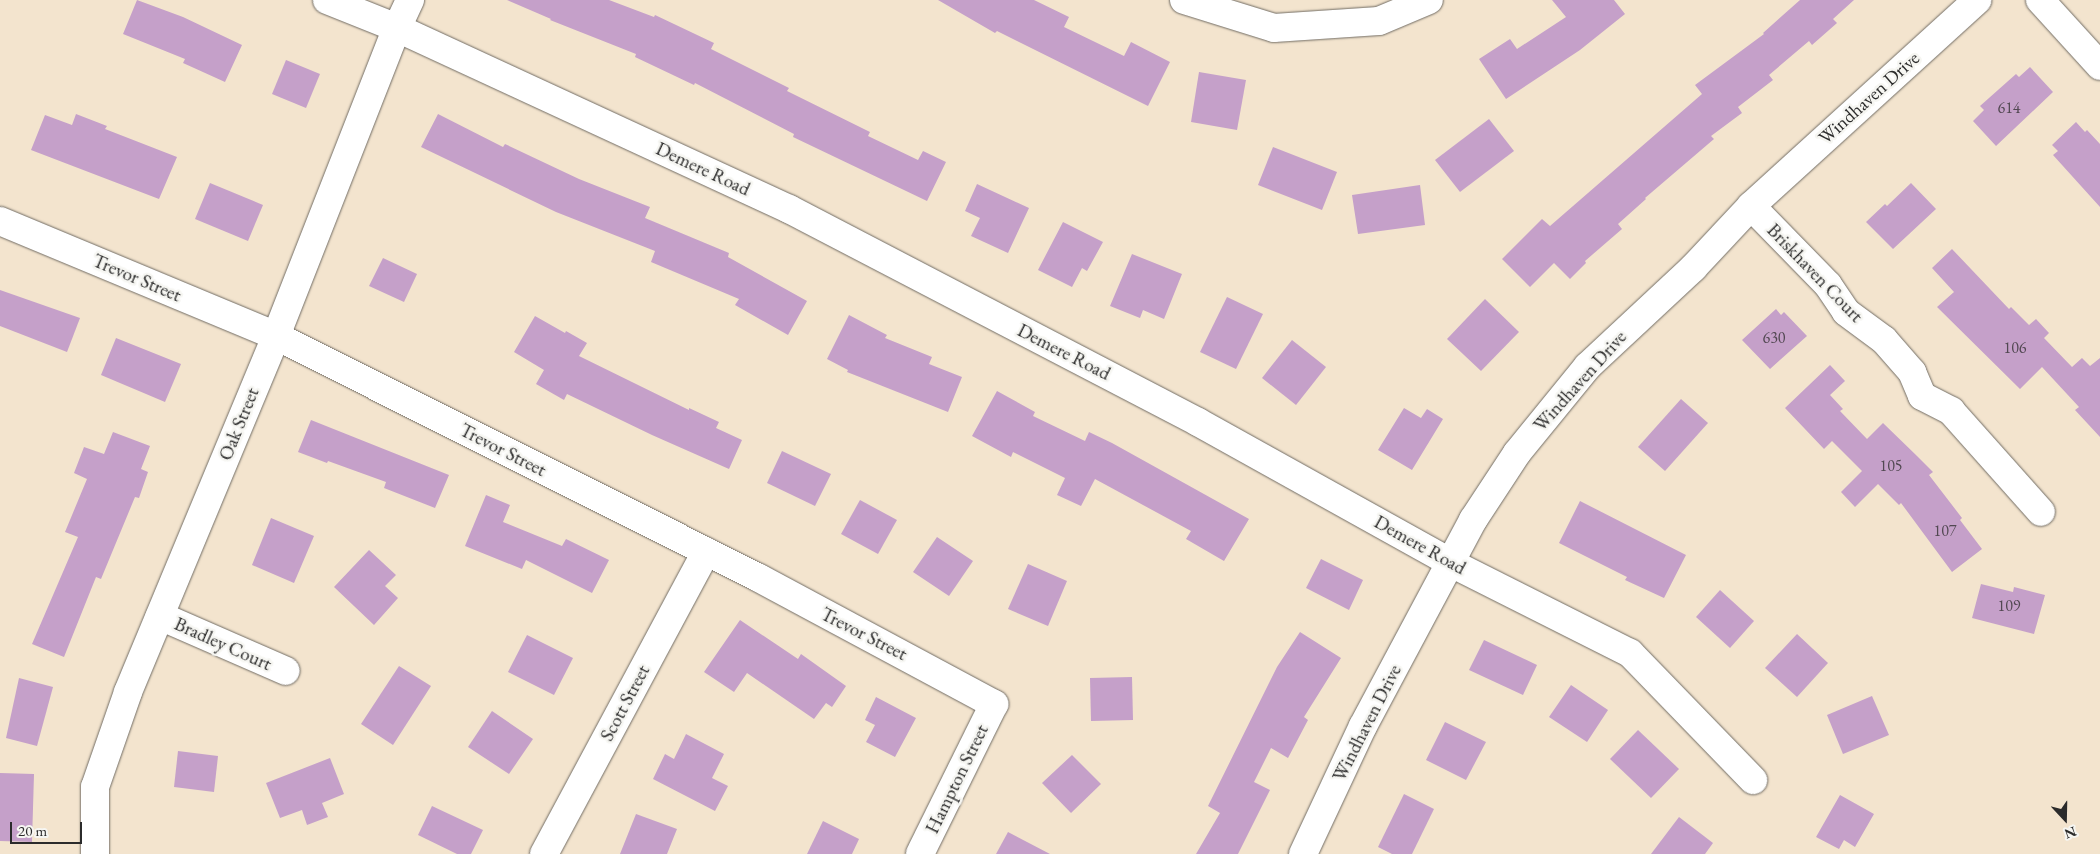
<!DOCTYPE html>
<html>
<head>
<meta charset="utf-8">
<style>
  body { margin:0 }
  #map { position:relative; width:2100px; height:854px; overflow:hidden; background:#f3e4ce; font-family:"EB Garamond",serif }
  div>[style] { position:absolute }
  .building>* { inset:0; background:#c5a0c9 }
  .roads { filter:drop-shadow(0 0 1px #716c64) drop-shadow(0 0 1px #716c64) }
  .minor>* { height:28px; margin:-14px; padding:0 14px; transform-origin:14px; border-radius:14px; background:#fff }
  span { translate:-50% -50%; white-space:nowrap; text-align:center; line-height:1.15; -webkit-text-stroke:5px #f6f6f2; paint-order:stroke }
  .number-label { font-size:16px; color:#524852 }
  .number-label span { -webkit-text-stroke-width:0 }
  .street-label { font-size:19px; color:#2b2b2b }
  .north { position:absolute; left:2040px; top:794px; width:50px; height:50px; -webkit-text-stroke:4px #f6f6f2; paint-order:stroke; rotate:159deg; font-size:14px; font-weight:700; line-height:20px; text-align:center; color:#2b2b2b }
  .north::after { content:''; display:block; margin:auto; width:18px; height:22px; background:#2b2b2b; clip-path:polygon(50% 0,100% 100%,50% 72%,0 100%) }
  .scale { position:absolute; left:10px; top:822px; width:72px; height:22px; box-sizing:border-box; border:2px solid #2b2b2b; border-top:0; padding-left:6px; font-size:15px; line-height:18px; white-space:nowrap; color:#2b2b2b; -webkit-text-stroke:4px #f6f6f2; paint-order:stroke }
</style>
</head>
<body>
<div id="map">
  <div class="building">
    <i style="clip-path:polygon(137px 0,183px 17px,242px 45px,225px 82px,183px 63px,185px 59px,123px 34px)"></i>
    <i style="clip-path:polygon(507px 0,609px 0,654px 17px,655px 15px,714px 43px,711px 49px,789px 88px,787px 91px,870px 132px,868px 136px,918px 160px,923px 151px,946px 162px,927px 201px,793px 137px,794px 134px,695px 83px,694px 85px,635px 57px,636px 54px,550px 20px,551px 19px)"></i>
    <i style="clip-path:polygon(938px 0,1034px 0,1069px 17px,1064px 27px,1124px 56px,1131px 42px,1170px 62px,1148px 106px,997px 31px,995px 33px)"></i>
    <i style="clip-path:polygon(1552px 0,1614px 0,1625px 14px,1580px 50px,1506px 99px,1479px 59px,1510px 39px,1517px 49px,1566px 17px)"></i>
    <i style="clip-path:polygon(1800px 0,1854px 0,1833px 19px,1837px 23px,1812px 45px,1809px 41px,1769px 75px,1773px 80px,1738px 107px,1742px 113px,1711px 136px,1714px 139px,1645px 198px,1646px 199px,1618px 224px,1622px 229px,1585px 261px,1586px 263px,1570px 279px,1554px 263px,1530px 287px,1502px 259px,1542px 219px,1550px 226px,1702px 94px,1695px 85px,1764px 34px,1763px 33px)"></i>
    <i style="clip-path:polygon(286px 60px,320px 74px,306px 108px,272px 94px)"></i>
    <i style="clip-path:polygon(2030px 67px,2053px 92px,1996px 146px,1973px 121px,1984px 110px,1980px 106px,2016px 74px,2019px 77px)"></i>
    <i style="clip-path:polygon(1199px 72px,1246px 80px,1237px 130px,1191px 122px)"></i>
    <i style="clip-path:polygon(76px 114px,107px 126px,105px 129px,177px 157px,159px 199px,31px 150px,45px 115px,72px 125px)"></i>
    <i style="clip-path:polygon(438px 114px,503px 147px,505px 144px,579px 179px,650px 207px,645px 218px,729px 253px,728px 257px,807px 301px,788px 335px,735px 305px,739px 299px,651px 262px,655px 251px,556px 212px,421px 147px)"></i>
    <i style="clip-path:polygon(1489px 119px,1514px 151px,1460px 192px,1435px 160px)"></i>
    <i style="clip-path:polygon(2076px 122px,2085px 132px,2087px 130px,2100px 144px,2100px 207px,2053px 155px,2058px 151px,2052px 145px)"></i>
    <i style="clip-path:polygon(1273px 147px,1337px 172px,1322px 210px,1258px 185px)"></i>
    <i style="clip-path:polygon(210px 183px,263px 205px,248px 241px,195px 219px)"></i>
    <i style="clip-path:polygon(1911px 183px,1936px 209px,1893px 249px,1866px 222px,1885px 204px,1887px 206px)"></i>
    <i style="clip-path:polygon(977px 184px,1029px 208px,1008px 253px,971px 236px,980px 218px,965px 211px)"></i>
    <i style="clip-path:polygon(1420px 185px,1425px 225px,1358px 234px,1352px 195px)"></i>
    <i style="clip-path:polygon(1063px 222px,1103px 242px,1087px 271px,1082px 268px,1072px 287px,1038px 270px)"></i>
    <i style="clip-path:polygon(1952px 249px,2009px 309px,2011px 307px,2029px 325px,2036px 319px,2049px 333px,2044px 338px,2072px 367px,2082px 358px,2090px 366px,2100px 358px,2100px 437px,2075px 410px,2079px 407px,2042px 367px,2020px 389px,1937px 307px,1954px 292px,1932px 268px)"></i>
    <i style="clip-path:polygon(1132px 254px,1182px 274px,1164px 319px,1143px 310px,1140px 318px,1110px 306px)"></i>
    <i style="clip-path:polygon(383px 258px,417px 274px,404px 302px,369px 286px)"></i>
    <i style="clip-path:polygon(0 290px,80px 318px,67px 352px,0 326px)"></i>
    <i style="clip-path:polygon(1227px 297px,1263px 314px,1236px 369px,1200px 352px)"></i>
    <i style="clip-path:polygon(1485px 299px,1519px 332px,1481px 371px,1447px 339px)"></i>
    <i style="clip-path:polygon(1776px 309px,1781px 315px,1784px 312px,1807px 336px,1770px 369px,1742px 340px)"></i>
    <i style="clip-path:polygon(849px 315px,887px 335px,885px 338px,932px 357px,929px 364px,962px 377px,948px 412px,847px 372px,848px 370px,827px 359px)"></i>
    <i style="clip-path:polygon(535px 316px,565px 333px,566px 331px,587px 343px,579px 356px,689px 410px,689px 408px,719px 422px,716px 428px,742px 440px,729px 469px,652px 435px,567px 394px,564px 400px,536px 384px,544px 370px,514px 352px)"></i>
    <i style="clip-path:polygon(116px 338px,181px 364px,165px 402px,101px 375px)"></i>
    <i style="clip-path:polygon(1292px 340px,1326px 367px,1296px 405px,1262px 378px)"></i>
    <i style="clip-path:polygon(1830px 365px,1845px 381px,1830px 395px,1843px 409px,1840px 411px,1867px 439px,1883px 423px,1917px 456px,1933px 472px,1929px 475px,1962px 518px,1960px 520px,1982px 549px,1952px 572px,1901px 503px,1899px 505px,1878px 484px,1855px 507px,1841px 492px,1862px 471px,1832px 441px,1824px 449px,1785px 408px)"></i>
    <i style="clip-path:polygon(997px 391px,1035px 412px,1033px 416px,1085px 441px,1089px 432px,1112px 443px,1249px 519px,1224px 561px,1186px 539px,1191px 531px,1095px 479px,1081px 506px,1057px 495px,1065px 478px,1013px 452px,1011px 457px,972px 436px)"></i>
    <i style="clip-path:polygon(1681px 399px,1708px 423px,1665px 471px,1638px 447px)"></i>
    <i style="clip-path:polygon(1404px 408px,1421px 418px,1427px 409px,1443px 419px,1412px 470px,1378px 450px)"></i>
    <i style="clip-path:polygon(311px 420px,449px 475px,435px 508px,384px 488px,386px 482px,328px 461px,327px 463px,298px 452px)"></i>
    <i style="clip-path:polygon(113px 432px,150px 446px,141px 469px,148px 472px,139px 498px,135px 497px,101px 579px,96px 577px,64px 657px,32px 644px,78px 537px,65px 532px,87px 479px,74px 473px,84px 447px,104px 454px)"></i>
    <i style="clip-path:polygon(782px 451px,831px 474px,815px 506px,767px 483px)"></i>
    <i style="clip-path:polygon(486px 495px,510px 505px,503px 522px,562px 546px,566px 539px,609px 560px,592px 593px,526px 560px,522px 569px,465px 546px)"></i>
    <i style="clip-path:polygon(860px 500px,897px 520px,878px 554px,841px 534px)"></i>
    <i style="clip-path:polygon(1580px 501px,1686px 555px,1664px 598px,1625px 580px,1627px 577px,1559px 543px)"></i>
    <i style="clip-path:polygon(271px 518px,314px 536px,294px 583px,252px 565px)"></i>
    <i style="clip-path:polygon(937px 537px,973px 561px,949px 596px,913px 572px)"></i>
    <i style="clip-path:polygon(369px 550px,396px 575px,385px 586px,398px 598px,374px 625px,334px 587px)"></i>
    <i style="clip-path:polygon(1321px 559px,1363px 580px,1349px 610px,1306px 588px)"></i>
    <i style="clip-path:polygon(1028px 564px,1067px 581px,1048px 626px,1008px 609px)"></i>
    <i style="clip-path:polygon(1981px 584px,2013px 592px,2014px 587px,2045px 595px,2034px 634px,1972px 618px)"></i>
    <i style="clip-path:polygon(1720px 590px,1754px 621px,1730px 648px,1696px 617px)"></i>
    <i style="clip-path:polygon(740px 620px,798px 659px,801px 654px,846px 686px,832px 707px,826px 703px,814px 719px,747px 673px,734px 692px,704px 672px)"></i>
    <i style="clip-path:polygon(1300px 632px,1341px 658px,1304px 717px,1308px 720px,1288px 758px,1271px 748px,1254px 782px,1270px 790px,1238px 854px,1196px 854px,1220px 813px,1208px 806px,1277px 667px)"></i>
    <i style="clip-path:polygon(1797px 634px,1828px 663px,1797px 697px,1765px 668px)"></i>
    <i style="clip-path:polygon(527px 635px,573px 658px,554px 695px,508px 672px)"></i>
    <i style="clip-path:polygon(1484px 640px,1537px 665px,1523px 695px,1469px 670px)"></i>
    <i style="clip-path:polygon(399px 666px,431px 686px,393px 745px,361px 724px)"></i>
    <i style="clip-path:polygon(1132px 677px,1133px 720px,1091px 721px,1090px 678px)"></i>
    <i style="clip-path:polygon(19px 678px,53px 687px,37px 746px,6px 738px)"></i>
    <i style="clip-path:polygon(1571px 685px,1608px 710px,1587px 742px,1549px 717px)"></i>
    <i style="clip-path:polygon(1872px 696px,1889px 735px,1843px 754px,1827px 715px)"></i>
    <i style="clip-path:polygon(876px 697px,916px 718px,895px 757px,866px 742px,875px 725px,865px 720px)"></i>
    <i style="clip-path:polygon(492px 711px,533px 739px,509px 774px,468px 747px)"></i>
    <i style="clip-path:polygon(1445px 722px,1486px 742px,1466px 780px,1426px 760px)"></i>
    <i style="clip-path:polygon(1638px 730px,1679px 769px,1651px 798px,1610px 759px)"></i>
    <i style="clip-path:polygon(686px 734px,724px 754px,712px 778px,728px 786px,715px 811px,653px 779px,665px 754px,674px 759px)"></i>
    <i style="clip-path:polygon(178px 751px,218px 756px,214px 792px,174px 787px)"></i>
    <i style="clip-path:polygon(1072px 755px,1101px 784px,1071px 813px,1042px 783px)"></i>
    <i style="clip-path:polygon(330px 758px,344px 794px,322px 803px,328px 817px,307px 825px,302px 810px,280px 818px,266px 783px)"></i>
    <i style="clip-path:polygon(0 773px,34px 774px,32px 842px,0 841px)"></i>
    <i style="clip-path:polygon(1404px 794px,1434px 809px,1412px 854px,1392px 854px,1378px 847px)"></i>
    <i style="clip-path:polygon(1840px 795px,1874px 814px,1855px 847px,1844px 840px,1839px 849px,1816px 837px)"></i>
    <i style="clip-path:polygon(432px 806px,483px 830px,471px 854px,457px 854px,418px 835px)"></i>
    <i style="clip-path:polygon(636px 814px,677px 829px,667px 854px,620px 854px)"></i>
    <i style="clip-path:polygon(1679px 817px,1713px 843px,1705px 854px,1651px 854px)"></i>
    <i style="clip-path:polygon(823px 821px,859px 839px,852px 854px,807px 854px)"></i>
    <i style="clip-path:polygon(1008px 832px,1050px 854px,996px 854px)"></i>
  </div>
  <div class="roads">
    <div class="minor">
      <i style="left:327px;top:0;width:75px;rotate:21.8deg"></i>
      <i style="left:397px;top:28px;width:432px;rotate:24.8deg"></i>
      <i style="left:789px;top:209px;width:461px;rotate:27.5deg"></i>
      <i style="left:1198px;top:422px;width:290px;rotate:29.1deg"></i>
      <i style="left:1451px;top:563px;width:200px;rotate:26.7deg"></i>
      <i style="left:1630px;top:653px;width:177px;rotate:45.9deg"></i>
      <i style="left:1184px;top:0;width:94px;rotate:17.3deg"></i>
      <i style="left:1274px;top:28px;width:105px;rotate:-3.8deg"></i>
      <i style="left:1379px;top:21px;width:54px;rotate:-22.8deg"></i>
      <i style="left:2040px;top:0;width:89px;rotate:47.7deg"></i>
      <i style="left:1751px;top:206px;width:110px;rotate:45.7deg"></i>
      <i style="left:1828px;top:285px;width:32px;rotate:56deg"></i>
      <i style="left:1846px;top:312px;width:47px;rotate:36.4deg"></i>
      <i style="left:1884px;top:340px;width:43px;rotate:48.8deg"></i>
      <i style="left:1912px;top:372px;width:26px;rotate:67deg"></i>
      <i style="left:1922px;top:396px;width:33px;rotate:27deg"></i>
      <i style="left:1951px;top:411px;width:135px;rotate:48.3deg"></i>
      <i style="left:0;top:221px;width:299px;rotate:22.6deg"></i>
      <i style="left:276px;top:336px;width:540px;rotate:26.61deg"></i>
      <i style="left:759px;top:578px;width:267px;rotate:28.2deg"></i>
      <i style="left:994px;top:704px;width:167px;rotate:116.3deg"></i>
      <i style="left:160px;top:616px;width:137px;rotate:23.6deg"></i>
      <i style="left:95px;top:854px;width:67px;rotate:-90deg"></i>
      <i style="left:95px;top:787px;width:101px;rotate:-70.8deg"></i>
      <i style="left:128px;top:692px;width:386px;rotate:-67.4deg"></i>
      <i style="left:276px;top:336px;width:331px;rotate:-68.6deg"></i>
      <i style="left:397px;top:28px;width:31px;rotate:-65deg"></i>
      <i style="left:544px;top:854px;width:343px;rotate:-61.8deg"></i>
      <i style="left:1303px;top:854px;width:141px;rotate:-64.9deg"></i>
      <i style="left:1363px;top:726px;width:234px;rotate:-61.9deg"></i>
      <i style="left:1473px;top:520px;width:80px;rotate:-56.7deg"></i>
      <i style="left:1517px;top:453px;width:112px;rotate:-50.8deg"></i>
      <i style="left:1588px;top:366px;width:144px;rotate:-43deg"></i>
      <i style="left:1693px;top:268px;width:85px;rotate:-46.9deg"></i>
      <i style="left:1751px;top:206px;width:306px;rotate:-42.3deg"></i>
    </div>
  </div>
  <div class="number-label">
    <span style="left:2009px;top:108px">614</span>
    <span style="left:1774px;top:338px">630</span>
    <span style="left:2015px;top:348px">106</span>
    <span style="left:1891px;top:466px">105</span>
    <span style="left:1945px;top:531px">107</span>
    <span style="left:2009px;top:606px">109</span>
  </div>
  <div class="street-label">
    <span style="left:1869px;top:98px;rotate:-42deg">Windhaven Drive</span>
    <span style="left:703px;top:169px;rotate:25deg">Demere Road</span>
    <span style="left:1815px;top:273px;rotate:46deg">Briskhaven Court</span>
    <span style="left:137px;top:278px;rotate:23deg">Trevor Street</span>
    <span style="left:1064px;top:352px;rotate:27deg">Demere Road</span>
    <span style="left:1580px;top:381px;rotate:-48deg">Windhaven Drive</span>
    <span style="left:239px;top:424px;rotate:-68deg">Oak Street</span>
    <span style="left:503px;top:450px;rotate:27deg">Trevor Street</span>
    <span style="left:1420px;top:545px;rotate:29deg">Demere Road</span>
    <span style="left:864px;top:634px;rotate:27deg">Trevor Street</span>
    <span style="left:223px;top:644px;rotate:24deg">Bradley Court</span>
    <span style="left:625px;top:703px;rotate:-62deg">Scott Street</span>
    <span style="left:1367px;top:723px;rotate:-63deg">Windhaven Drive</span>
    <span style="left:957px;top:779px;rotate:-64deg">Hampton Street</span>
  </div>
  <div class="north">N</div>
  <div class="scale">20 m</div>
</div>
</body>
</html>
